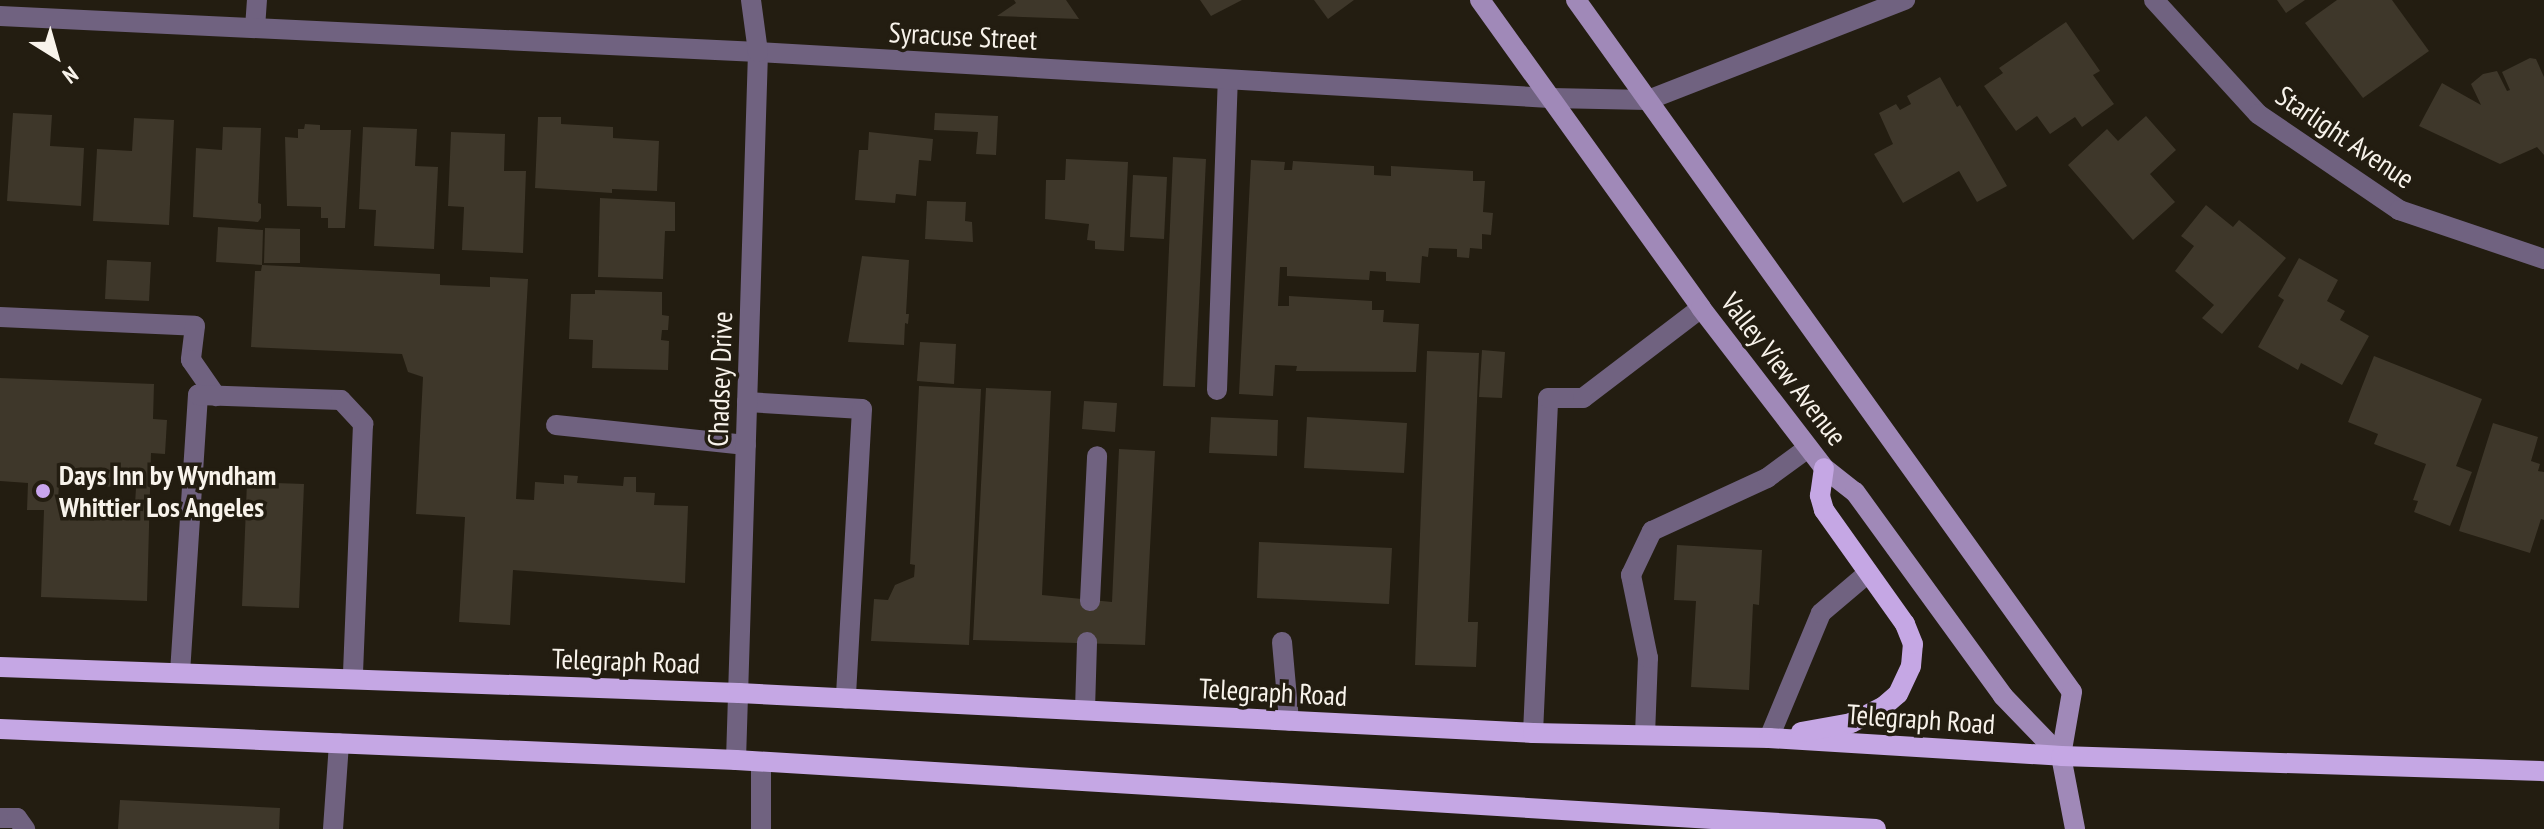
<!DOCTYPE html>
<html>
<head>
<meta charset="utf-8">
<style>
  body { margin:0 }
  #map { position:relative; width:2544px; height:829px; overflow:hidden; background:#231d11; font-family:"PT Sans Narrow",sans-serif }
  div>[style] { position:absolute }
  .building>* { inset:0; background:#3e372a }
  .service>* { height:20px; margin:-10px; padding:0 10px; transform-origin:10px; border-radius:10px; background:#706280 }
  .minor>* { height:20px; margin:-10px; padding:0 10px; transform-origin:10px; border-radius:10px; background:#706280 }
  .secondary>* { height:20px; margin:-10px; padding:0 10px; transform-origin:10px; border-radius:10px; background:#a089b8 }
  .primary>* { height:20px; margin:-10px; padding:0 10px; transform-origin:10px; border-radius:10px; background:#c5a7e4 }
  .dots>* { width:22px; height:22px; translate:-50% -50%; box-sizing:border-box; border:4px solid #231d11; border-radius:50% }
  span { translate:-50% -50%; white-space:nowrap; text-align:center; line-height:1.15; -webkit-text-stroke:7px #231d11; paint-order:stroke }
  .street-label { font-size:28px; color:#f8f3eb }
  .poi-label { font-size:28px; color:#f8f3eb; font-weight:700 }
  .left { translate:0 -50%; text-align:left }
  .north { position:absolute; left:16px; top:16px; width:80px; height:80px; -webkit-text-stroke:6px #231d11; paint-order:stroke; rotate:143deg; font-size:22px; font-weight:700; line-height:32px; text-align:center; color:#f8f3eb }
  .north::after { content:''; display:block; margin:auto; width:28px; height:36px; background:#f8f3eb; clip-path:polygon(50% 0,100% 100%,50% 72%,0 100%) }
</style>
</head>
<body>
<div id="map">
  <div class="building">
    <i style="clip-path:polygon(1014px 0,1066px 0,1079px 19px,997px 16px,1016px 3px)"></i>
    <i style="clip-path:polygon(1200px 0,1242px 0,1211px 16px)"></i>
    <i style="clip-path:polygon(1314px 0,1354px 0,1328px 19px)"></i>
    <i style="clip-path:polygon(2277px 0,2305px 0,2286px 13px)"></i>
    <i style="clip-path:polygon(2337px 0,2392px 0,2429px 51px,2363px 98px,2305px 23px)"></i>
    <i style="clip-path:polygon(2066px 22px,2100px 71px,2093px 75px,2114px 104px,2082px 127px,2075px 117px,2050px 134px,2037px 116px,2016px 131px,1984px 86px,2003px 73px,1999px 68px)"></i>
    <i style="clip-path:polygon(2530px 58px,2536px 59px,2544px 77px,2544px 155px,2537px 147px,2500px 164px,2419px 126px,2442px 83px,2481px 105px,2471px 84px,2483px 74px,2497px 71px,2507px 91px,2510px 90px,2502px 72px)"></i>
    <i style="clip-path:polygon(1940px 77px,1957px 107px,1960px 105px,2007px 186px,1977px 202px,1959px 171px,1903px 203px,1874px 154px,1893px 144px,1879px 113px,1896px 104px,1900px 110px,1911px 104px,1907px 96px)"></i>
    <i style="clip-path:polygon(13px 113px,52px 115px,50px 146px,84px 148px,81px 206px,7px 201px)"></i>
    <i style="clip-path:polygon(935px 113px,998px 116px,996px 155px,976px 154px,978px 132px,934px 130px)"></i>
    <i style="clip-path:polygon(2146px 116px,2176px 150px,2150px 174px,2175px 202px,2133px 240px,2068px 165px,2107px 129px,2118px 141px)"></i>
    <i style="clip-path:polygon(538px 117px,561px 117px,561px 124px,613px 127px,613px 138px,659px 141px,657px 191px,612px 189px,612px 193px,535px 188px)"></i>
    <i style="clip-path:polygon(134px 118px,174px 120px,169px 225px,93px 221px,97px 149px,132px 151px)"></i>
    <i style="clip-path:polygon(305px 124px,320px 125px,320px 130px,351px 130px,345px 228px,328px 228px,328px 218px,321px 218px,321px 207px,287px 206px,285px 137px,298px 138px,298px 129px,304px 129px)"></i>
    <i style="clip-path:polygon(223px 127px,261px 128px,258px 203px,261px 204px,261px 218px,258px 222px,193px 217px,196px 148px,222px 150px)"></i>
    <i style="clip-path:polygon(363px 127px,417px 129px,415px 166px,438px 167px,434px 249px,374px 246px,376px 210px,359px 209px)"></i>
    <i style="clip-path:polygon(451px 132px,505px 134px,504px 171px,526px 171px,523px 253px,462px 250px,464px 207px,448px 206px)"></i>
    <i style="clip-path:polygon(869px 132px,933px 139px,931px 161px,919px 160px,916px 196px,896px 194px,895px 203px,855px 200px,859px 150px,868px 150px)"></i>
    <i style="clip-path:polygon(1173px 157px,1206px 159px,1195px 387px,1163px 386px)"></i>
    <i style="clip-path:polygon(1066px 159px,1128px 162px,1124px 251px,1095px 249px,1095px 241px,1087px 240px,1089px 224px,1045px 219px,1046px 180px,1065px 180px)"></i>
    <i style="clip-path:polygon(1251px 160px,1285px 162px,1284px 170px,1292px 170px,1293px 161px,1374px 166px,1374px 175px,1391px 176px,1391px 166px,1473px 171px,1473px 181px,1485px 181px,1483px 212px,1493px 213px,1491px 235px,1482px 234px,1482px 249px,1470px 248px,1469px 258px,1457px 257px,1457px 249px,1429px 248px,1428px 257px,1422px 256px,1420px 283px,1386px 281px,1386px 272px,1370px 271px,1369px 280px,1287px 276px,1287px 267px,1280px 267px,1278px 306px,1289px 306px,1289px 296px,1372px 301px,1372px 310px,1384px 310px,1383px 322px,1419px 324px,1416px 372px,1296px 371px,1297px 366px,1275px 365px,1273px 396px,1239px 394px)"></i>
    <i style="clip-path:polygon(1133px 175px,1167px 177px,1164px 239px,1130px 237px)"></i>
    <i style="clip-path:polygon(600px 198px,675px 202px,675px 231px,665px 231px,663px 279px,598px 277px)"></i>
    <i style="clip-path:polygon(927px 201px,966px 202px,965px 221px,972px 222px,973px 242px,925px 239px)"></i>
    <i style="clip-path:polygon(2206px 205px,2233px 227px,2239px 220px,2286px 258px,2222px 334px,2202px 318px,2214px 305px,2175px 271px,2194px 246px,2181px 236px)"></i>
    <i style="clip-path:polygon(218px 227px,263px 230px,262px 265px,216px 262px)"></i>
    <i style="clip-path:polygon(265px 228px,300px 229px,300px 263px,264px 263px)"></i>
    <i style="clip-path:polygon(862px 256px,909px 260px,906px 314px,909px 314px,908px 324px,905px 323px,904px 345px,848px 342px)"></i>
    <i style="clip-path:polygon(2299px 258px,2338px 280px,2327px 301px,2345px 311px,2340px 320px,2369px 336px,2342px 385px,2301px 363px,2298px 370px,2258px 347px,2284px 300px,2278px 296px)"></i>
    <i style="clip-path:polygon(107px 260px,151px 262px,149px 301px,105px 299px)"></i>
    <i style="clip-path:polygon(262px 265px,440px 274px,440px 285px,490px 287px,490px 277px,528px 279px,516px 499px,534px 500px,535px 482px,564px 484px,564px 475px,578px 476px,577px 483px,623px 486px,624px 477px,636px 477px,636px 492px,655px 493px,654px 505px,688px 506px,685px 583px,513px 570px,510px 625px,459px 622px,465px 517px,416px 514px,423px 377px,408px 372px,402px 354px,251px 347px,255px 271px,261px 271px)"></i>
    <i style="clip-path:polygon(595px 290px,662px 292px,662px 315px,669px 316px,668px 330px,662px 330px,661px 340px,669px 341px,668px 370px,592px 368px,593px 340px,569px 339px,571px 294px,595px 294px)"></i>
    <i style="clip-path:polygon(920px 342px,956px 344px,954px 384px,917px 381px)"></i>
    <i style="clip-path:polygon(1482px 350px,1505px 352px,1502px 398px,1479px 397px)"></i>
    <i style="clip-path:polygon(1427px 351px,1479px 353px,1468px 622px,1478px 622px,1476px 667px,1415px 665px)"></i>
    <i style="clip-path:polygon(2374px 356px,2482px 399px,2456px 466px,2472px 472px,2450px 526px,2414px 512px,2418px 501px,2413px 500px,2426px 464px,2374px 444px,2378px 434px,2348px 422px)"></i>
    <i style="clip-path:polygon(evenodd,0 378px,154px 384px,153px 419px,167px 420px,165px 454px,151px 453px,147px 601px,41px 597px,44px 510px,27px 510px,28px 483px,0 481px,0 378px,59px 484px,136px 488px,135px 504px,58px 501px,59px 484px)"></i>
    <i style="clip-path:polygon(919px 386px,981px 389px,969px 645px,871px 641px,874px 599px,888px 600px,895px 585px,914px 577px,915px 565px,910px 564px)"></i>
    <i style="clip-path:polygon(986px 388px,1051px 391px,1042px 595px,1112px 602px,1119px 449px,1155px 451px,1145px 645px,973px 640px)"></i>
    <i style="clip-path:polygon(1084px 401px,1117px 403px,1115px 432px,1082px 429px)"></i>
    <i style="clip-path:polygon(1211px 417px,1278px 420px,1277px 456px,1209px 453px)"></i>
    <i style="clip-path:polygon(1307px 417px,1407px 423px,1404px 473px,1304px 468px)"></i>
    <i style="clip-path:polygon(2493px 423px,2538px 437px,2531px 461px,2540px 464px,2538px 471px,2544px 472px,2544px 520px,2541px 519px,2530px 553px,2459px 531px)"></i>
    <i style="clip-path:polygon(247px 482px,304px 484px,299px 608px,242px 606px)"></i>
    <i style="clip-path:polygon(1259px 542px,1392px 548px,1389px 604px,1257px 598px)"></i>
    <i style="clip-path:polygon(1677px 545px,1762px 550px,1759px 605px,1753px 604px,1749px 690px,1691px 687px,1696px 601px,1674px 600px)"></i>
    <i style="clip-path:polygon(120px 800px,280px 808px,279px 829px,118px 829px)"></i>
  </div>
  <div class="service">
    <i style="left:255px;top:28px;width:28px;rotate:-86deg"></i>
    <i style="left:0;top:317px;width:195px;rotate:2.6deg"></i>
    <i style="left:195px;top:326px;width:34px;rotate:97deg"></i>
    <i style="left:191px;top:360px;width:44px;rotate:55.2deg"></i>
    <i style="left:1217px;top:390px;width:310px;rotate:-88deg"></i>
    <i style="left:747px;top:402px;width:115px;rotate:3.5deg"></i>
    <i style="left:862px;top:409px;width:290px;rotate:93.2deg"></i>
    <i style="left:556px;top:425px;width:191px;rotate:6deg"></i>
    <i style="left:1090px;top:601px;width:145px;rotate:-87.2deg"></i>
    <i style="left:1282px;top:642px;width:79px;rotate:84.9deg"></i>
    <i style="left:180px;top:673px;width:279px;rotate:-86.3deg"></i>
    <i style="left:198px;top:395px;width:143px;rotate:2deg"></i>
    <i style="left:341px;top:400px;width:33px;rotate:47deg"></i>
    <i style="left:363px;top:424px;width:254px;rotate:92.3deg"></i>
    <i style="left:1085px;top:710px;width:68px;rotate:-88.3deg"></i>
    <i style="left:1533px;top:733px;width:335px;rotate:-87.4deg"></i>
    <i style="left:1548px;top:398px;width:35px"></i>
    <i style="left:1583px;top:398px;width:148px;rotate:-37.3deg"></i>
    <i style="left:1645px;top:735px;width:77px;rotate:-87.8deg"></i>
    <i style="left:1648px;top:658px;width:85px;rotate:-101.6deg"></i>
    <i style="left:1631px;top:575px;width:49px;rotate:-64.5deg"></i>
    <i style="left:1652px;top:531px;width:127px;rotate:-24.7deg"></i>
    <i style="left:1767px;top:478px;width:51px;rotate:-36.2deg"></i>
    <i style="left:1769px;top:738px;width:135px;rotate:-67.4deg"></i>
    <i style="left:1821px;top:613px;width:62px;rotate:-40.4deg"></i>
    <i style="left:0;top:818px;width:17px"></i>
    <i style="left:17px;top:818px;width:14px;rotate:54deg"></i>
    <i style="left:333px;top:829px;width:86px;rotate:-86deg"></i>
    <i style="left:761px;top:829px;width:67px;rotate:-90deg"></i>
  </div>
  <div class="minor">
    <i style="left:2154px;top:0;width:154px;rotate:47.6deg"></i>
    <i style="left:2258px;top:114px;width:171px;rotate:34.2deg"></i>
    <i style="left:2399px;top:210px;width:153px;rotate:18.7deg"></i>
    <i style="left:0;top:16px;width:759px;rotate:2.72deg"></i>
    <i style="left:758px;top:52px;width:793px;rotate:3.32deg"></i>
    <i style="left:1550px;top:98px;width:98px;rotate:1.2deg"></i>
    <i style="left:1648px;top:100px;width:276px;rotate:-21.3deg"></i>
    <i style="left:736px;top:760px;width:708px;rotate:-88.22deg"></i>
    <i style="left:758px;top:52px;width:52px;rotate:-97.7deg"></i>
  </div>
  <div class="secondary">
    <i style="left:1480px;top:0;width:379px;rotate:54.3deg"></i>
    <i style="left:1701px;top:308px;width:202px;rotate:52.4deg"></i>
    <i style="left:1824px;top:468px;width:39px;rotate:38deg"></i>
    <i style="left:1855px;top:492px;width:252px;rotate:54deg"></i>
    <i style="left:2003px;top:696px;width:83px;rotate:46deg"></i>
    <i style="left:1576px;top:0;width:851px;rotate:54.37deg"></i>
    <i style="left:2072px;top:692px;width:65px;rotate:99.8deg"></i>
    <i style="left:2061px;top:756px;width:74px;rotate:79.1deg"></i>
  </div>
  <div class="primary">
    <i style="left:0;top:667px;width:739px;rotate:2.01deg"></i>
    <i style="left:739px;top:693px;width:795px;rotate:2.88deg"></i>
    <i style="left:1533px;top:733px;width:236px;rotate:1.2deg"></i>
    <i style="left:1769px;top:738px;width:293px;rotate:3.5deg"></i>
    <i style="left:2061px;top:756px;width:483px;rotate:1.8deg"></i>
    <i style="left:0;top:729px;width:737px;rotate:2.41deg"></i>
    <i style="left:736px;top:760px;width:1142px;rotate:3.46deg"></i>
    <i style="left:1801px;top:732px;width:51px;rotate:-10.2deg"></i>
    <i style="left:1851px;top:723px;width:37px;rotate:-27deg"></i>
    <i style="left:1884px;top:706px;width:18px;rotate:-41deg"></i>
    <i style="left:1898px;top:694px;width:31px;rotate:-65deg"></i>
    <i style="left:1911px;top:666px;width:22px;rotate:-85deg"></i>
    <i style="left:1913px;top:644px;width:22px;rotate:-112deg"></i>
    <i style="left:1905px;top:624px;width:140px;rotate:-125.4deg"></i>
    <i style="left:1824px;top:510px;width:15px;rotate:-106deg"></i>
    <i style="left:1820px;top:496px;width:28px;rotate:-82deg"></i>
  </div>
  <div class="dots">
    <i style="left:43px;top:491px;background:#c9a5ee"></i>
  </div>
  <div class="street-label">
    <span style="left:963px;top:36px;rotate:3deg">Syracuse Street</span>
    <span style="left:2345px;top:137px;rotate:34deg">Starlight Avenue</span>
    <span style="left:1784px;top:369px;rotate:52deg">Valley View Avenue</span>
    <span style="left:720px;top:379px;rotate:-88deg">Chadsey Drive</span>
    <span style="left:626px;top:661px;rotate:2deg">Telegraph Road</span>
    <span style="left:1273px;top:692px;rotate:3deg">Telegraph Road</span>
    <span style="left:1921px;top:719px;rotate:4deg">Telegraph Road</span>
  </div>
  <div class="poi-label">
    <span class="left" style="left:59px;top:491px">Days Inn by Wyndham<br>Whittier Los Angeles</span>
  </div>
  <div class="north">N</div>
</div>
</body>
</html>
